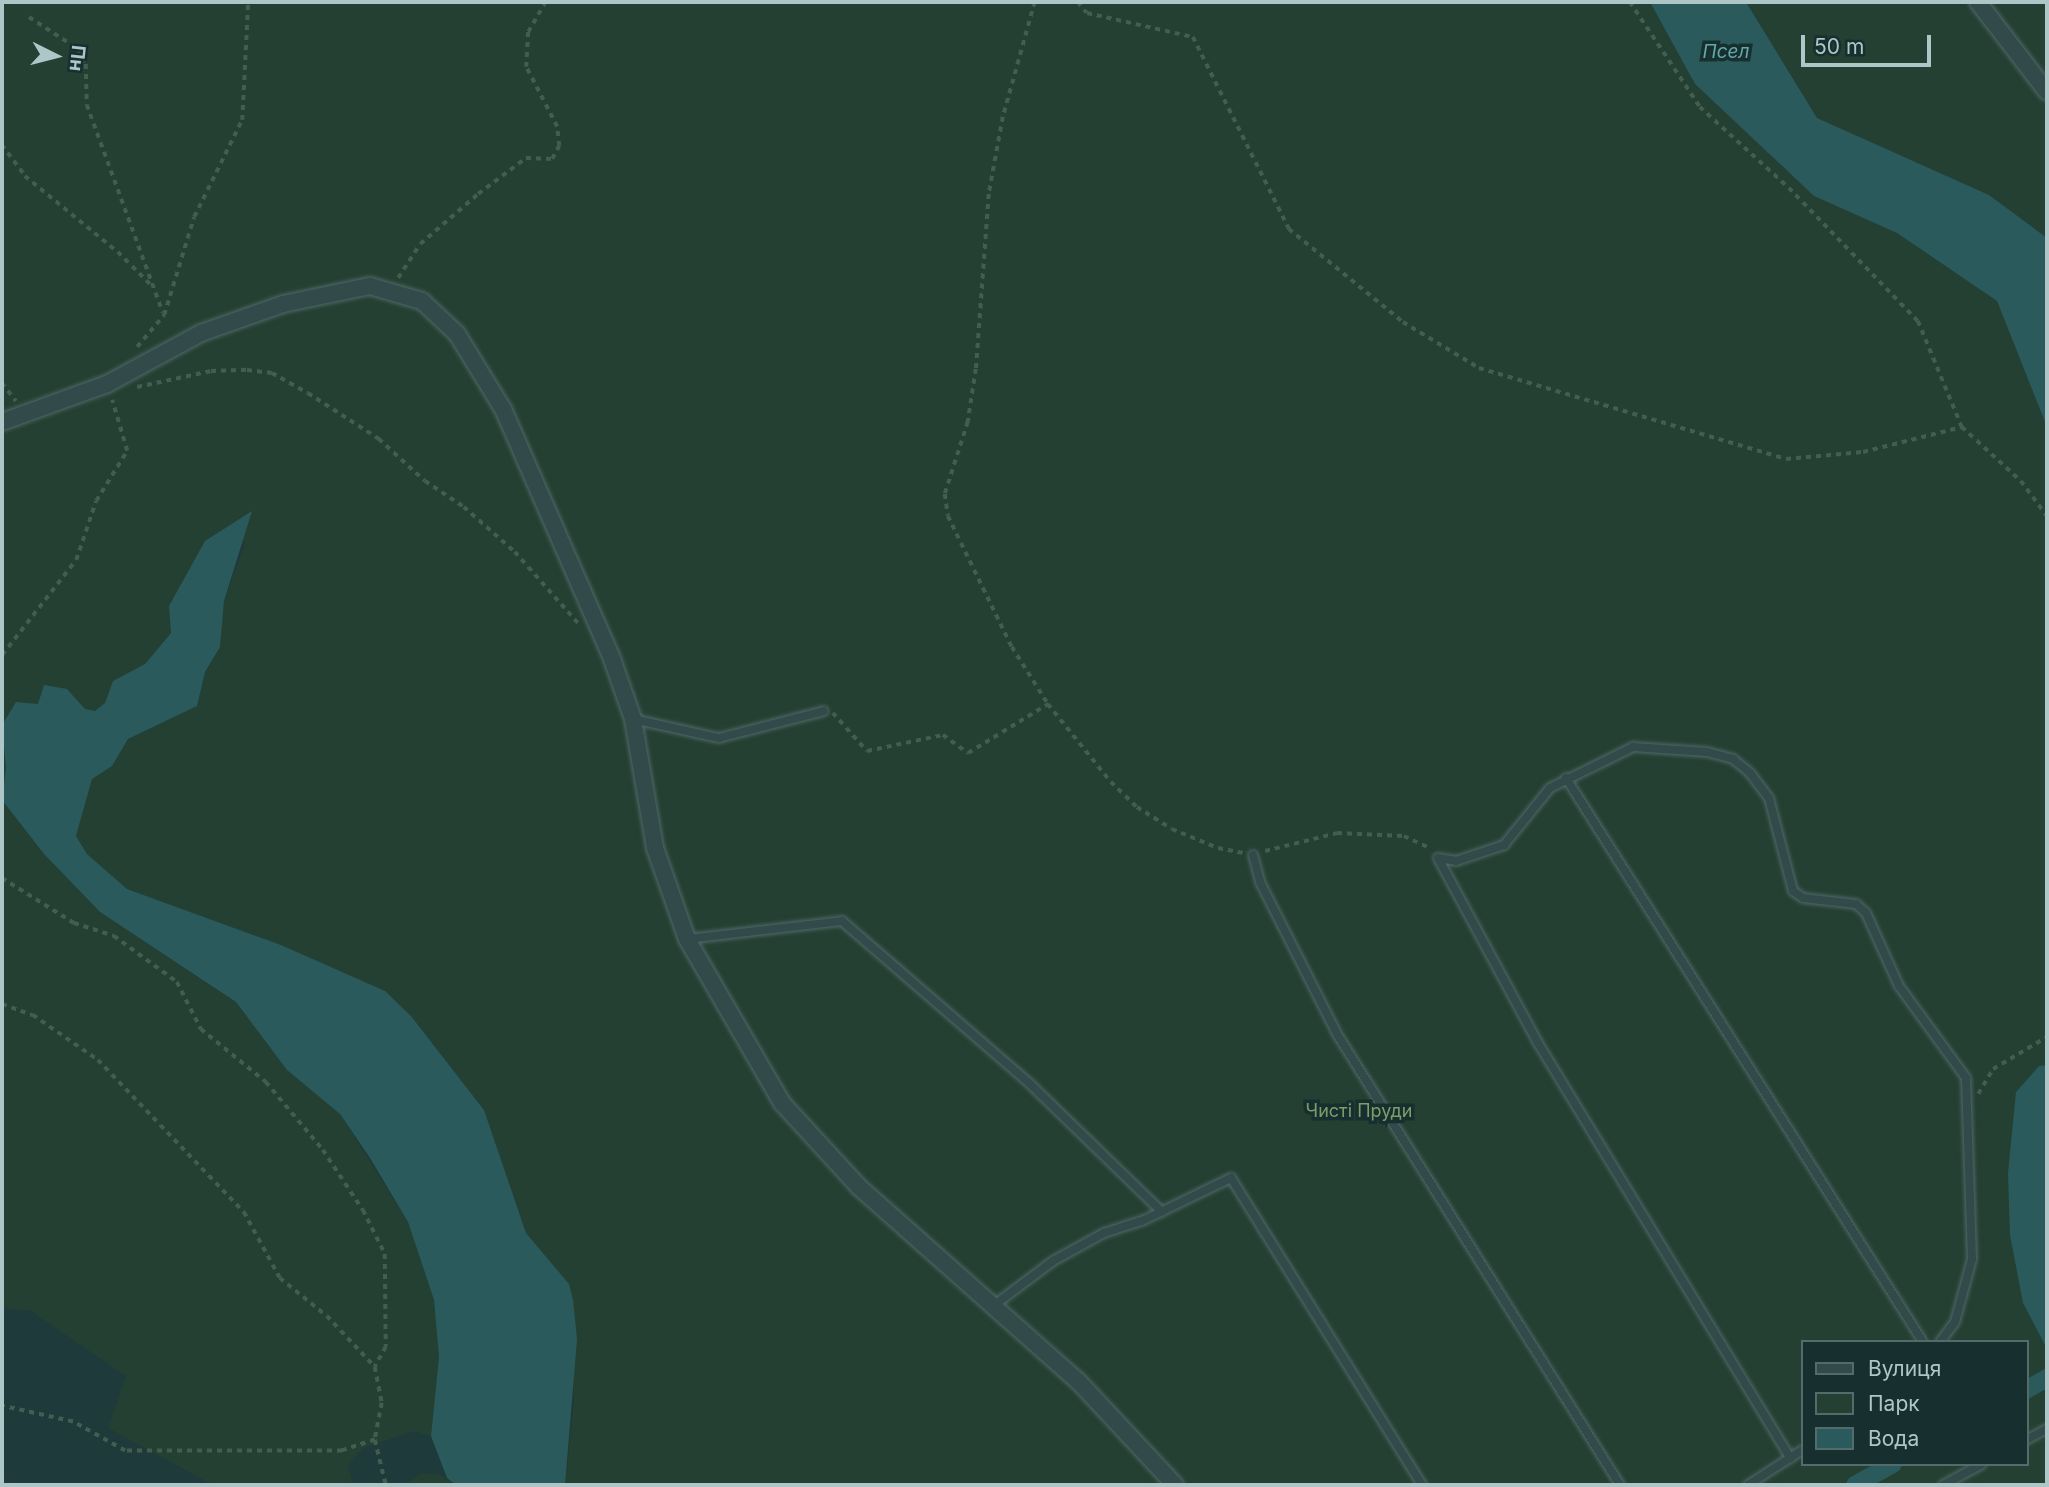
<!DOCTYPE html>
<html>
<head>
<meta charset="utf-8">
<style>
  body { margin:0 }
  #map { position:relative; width:2049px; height:1487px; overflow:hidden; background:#1f3a3b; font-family:Inter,sans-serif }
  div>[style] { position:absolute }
  .green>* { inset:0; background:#244032 }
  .water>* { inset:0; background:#2a5a5b }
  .canal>* { height:18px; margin:-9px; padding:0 9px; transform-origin:9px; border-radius:9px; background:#2a5a5b }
  .path>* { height:3.5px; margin-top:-1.75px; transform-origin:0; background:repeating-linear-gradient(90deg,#435d51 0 5px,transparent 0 10px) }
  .roads { filter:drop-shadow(0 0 2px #506868) drop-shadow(0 0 2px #506868) }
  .service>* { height:8px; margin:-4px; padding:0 4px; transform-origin:4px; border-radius:4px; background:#334a4b }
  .minor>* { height:16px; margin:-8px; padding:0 8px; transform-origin:8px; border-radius:8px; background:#334a4b }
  span { translate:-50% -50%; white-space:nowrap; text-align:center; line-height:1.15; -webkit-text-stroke:7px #182f2f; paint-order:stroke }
  .park-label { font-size:18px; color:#7c9f6a }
  .water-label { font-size:19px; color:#63a9aa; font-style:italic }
  .frame { position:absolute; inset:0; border:4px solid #adc6c7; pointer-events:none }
  .legend { position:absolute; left:1801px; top:1340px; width:228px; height:126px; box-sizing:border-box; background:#182f2f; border:2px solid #546b6c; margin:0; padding:9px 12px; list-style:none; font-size:21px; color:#adc6c7 }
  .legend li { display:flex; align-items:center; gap:14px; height:35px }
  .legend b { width:35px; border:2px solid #546b6c }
  .north { position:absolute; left:21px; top:21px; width:70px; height:70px; -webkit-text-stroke:5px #182f2f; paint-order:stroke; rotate:96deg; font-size:19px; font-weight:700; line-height:28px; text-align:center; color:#adc6c7 }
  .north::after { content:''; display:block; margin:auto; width:24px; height:32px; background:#adc6c7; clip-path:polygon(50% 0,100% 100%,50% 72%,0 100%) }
  .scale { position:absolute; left:1801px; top:35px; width:130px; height:32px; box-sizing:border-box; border:4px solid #adc6c7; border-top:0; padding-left:9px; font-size:21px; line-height:24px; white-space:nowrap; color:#adc6c7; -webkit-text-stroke:5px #182f2f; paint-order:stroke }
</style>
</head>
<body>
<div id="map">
  <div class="green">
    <i style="clip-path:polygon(evenodd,2px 2px,1650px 2px,1695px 84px,1814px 196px,1897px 233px,1997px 301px,2047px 427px,2047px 1065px,2038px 1066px,2023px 1303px,2047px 1349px,2047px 1485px,565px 1485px,574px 1401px,569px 1284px,526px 1233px,484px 1110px,411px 1016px,384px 991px,281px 945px,127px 889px,87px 854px,76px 836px,92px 779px,112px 766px,128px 739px,197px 706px,205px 672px,220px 647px,224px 601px,246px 541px,169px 606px,171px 633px,145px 664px,113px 681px,105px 703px,95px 712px,84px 709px,67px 689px,38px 704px,16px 702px,2px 725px,2px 2px,1802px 1342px,2026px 1342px,2026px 1464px,1802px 1464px,1802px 1342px)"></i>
    <i style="clip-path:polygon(1746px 2px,2047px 2px,2047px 238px,1989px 195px,1817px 118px)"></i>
    <i style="clip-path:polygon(2px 732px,6px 768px,2px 800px,44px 854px,100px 912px,236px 1002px,287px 1070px,340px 1114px,408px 1222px,434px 1300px,439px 1357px,431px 1436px,414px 1431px,363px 1448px,348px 1465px,353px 1485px,213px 1485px,108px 1428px,126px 1376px,31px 1311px,2px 1308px)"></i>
    <i style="clip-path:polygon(422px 1473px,438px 1474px,456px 1485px,404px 1485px)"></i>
  </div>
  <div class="water">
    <i style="clip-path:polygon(1650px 2px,1746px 2px,1817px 118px,1989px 195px,2047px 238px,2047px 427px,1997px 301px,1897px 233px,1814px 196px,1695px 84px)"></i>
    <i style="clip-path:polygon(252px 511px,224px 601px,220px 647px,205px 672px,197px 706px,128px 739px,112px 766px,92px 779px,76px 836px,87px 854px,127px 889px,281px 945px,385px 991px,411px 1016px,484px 1110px,526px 1233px,569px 1284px,573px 1300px,577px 1339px,565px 1485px,456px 1485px,447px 1478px,431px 1436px,439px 1357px,434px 1300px,408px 1222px,370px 1158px,340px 1114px,287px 1070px,236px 1002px,100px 912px,44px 854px,2px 800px,6px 768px,2px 725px,16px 702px,38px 704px,44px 685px,67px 689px,85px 709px,95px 711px,105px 703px,113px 681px,145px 664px,171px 633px,169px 606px,205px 541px)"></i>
    <i style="clip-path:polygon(2047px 1065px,2047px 1349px,2023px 1303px,2010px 1235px,2008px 1173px,2016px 1092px,2039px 1066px)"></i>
  </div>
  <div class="canal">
    <i style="left:2026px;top:1390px;width:24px;rotate:-30deg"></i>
    <i style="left:1855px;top:1485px;width:43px;rotate:-28.9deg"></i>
  </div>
  <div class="path">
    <i style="left:1035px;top:2px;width:119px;rotate:105.5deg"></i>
    <i style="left:1003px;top:117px;width:78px;rotate:100.3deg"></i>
    <i style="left:989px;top:194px;width:175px;rotate:94.2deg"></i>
    <i style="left:976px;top:369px;width:54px;rotate:98.6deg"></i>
    <i style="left:968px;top:422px;width:76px;rotate:107.7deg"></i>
    <i style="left:945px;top:494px;width:22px;rotate:82deg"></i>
    <i style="left:948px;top:516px;width:146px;rotate:64deg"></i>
    <i style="left:1012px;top:647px;width:67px;rotate:57.7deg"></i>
    <i style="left:1048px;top:704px;width:100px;rotate:51.1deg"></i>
    <i style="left:1111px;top:782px;width:36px;rotate:44deg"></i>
    <i style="left:1137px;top:807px;width:41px;rotate:32.2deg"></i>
    <i style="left:1172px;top:829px;width:50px;rotate:22.4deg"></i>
    <i style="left:1218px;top:848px;width:26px;rotate:11deg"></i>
    <i style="left:1078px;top:2px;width:14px;rotate:51deg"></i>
    <i style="left:1087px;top:13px;width:109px;rotate:12.8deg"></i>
    <i style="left:1193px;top:37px;width:215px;rotate:63.4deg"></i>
    <i style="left:1289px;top:229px;width:147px;rotate:39.2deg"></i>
    <i style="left:1403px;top:322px;width:89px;rotate:31.2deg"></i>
    <i style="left:1479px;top:368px;width:320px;rotate:16.5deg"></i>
    <i style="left:1786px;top:459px;width:77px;rotate:-5.2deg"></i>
    <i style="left:1863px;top:452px;width:102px;rotate:-14.2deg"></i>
    <i style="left:1630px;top:2px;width:126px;rotate:56.3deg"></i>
    <i style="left:1700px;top:107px;width:120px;rotate:42.3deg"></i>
    <i style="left:1789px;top:188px;width:185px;rotate:45.9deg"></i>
    <i style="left:1918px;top:321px;width:115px;rotate:67.5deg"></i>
    <i style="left:1962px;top:427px;width:80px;rotate:42.5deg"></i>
    <i style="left:2021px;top:481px;width:44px;rotate:53.4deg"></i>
    <i style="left:29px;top:17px;width:59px;rotate:33.1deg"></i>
    <i style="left:78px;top:49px;width:17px;rotate:62deg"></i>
    <i style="left:86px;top:64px;width:41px;rotate:88.6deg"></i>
    <i style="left:87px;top:105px;width:221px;rotate:69.9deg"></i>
    <i style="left:2px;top:145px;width:39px;rotate:53deg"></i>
    <i style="left:25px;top:176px;width:120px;rotate:39.3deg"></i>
    <i style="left:118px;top:252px;width:49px;rotate:45deg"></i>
    <i style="left:398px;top:278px;width:40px;rotate:-57.1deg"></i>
    <i style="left:420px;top:244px;width:77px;rotate:-40.8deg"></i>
    <i style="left:478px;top:194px;width:60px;rotate:-36.9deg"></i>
    <i style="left:526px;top:158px;width:26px;rotate:2deg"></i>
    <i style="left:552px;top:159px;width:15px;rotate:-62deg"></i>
    <i style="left:559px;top:146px;width:19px;rotate:-96deg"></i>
    <i style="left:557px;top:127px;width:68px;rotate:-117.3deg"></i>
    <i style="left:526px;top:67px;width:35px;rotate:-87deg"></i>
    <i style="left:528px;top:32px;width:34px;rotate:-60deg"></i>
    <i style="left:137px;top:347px;width:42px;rotate:-49.8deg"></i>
    <i style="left:164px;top:315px;width:102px;rotate:-73deg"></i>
    <i style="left:194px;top:217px;width:108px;rotate:-63.7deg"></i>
    <i style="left:242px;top:120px;width:118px;rotate:-87.1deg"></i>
    <i style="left:2px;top:383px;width:23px;rotate:52deg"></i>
    <i style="left:137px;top:387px;width:76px;rotate:-12.2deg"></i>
    <i style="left:211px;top:371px;width:36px;rotate:-2deg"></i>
    <i style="left:247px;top:370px;width:25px;rotate:7deg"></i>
    <i style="left:272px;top:373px;width:41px;rotate:29.1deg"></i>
    <i style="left:308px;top:393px;width:85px;rotate:32.9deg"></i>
    <i style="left:379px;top:439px;width:62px;rotate:42.4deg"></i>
    <i style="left:425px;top:481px;width:47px;rotate:33.7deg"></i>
    <i style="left:464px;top:507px;width:68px;rotate:41.4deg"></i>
    <i style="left:515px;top:552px;width:95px;rotate:48.4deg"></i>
    <i style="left:2px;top:655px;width:120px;rotate:-52.1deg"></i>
    <i style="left:76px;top:560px;width:62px;rotate:-71.3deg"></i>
    <i style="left:96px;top:501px;width:59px;rotate:-58.2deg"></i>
    <i style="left:127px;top:451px;width:53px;rotate:-106.4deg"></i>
    <i style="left:833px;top:713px;width:51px;rotate:48.2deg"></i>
    <i style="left:867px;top:751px;width:78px;rotate:-11.9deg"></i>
    <i style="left:943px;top:735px;width:31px;rotate:36deg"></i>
    <i style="left:968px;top:753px;width:94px;rotate:-31.5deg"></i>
    <i style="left:1265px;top:851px;width:74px;rotate:-14deg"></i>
    <i style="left:1337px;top:833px;width:67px;rotate:2.6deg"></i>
    <i style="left:1404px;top:836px;width:29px;rotate:25deg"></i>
    <i style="left:2px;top:878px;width:85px;rotate:32deg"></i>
    <i style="left:74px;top:923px;width:42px;rotate:18deg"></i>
    <i style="left:114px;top:936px;width:78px;rotate:36.1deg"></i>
    <i style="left:177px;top:982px;width:53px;rotate:62.9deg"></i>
    <i style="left:201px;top:1029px;width:84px;rotate:39.2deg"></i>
    <i style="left:266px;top:1082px;width:89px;rotate:50deg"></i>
    <i style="left:323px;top:1150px;width:72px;rotate:56.3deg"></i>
    <i style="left:363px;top:1210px;width:49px;rotate:63.4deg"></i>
    <i style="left:385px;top:1254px;width:93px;rotate:89.4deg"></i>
    <i style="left:386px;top:1347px;width:23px;rotate:119deg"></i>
    <i style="left:2px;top:1004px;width:33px;rotate:20deg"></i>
    <i style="left:33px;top:1015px;width:79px;rotate:34.7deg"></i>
    <i style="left:98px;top:1060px;width:211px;rotate:46.2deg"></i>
    <i style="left:244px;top:1212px;width:75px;rotate:61.4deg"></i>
    <i style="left:280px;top:1278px;width:60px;rotate:39deg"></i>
    <i style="left:327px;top:1316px;width:70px;rotate:46.7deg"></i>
    <i style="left:375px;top:1367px;width:37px;rotate:79deg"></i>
    <i style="left:382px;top:1403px;width:38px;rotate:101deg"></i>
    <i style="left:375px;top:1440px;width:35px;rotate:162deg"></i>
    <i style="left:342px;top:1451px;width:217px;rotate:180deg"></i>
    <i style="left:125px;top:1451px;width:60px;rotate:-150.9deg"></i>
    <i style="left:73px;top:1422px;width:73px;rotate:-167.3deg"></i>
    <i style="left:1978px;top:1094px;width:29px;rotate:-59deg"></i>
    <i style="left:1993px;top:1069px;width:63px;rotate:-30.7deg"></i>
    <i style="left:375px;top:1440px;width:46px;rotate:76.3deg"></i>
  </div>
  <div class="roads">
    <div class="service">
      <i style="left:633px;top:719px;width:88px;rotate:12.5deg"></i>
      <i style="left:719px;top:738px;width:108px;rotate:-14.4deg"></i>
      <i style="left:1566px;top:778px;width:667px;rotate:57.67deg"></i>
      <i style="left:1253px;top:855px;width:28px;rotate:75deg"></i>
      <i style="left:1260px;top:882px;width:170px;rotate:63.1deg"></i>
      <i style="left:1337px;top:1034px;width:532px;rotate:57.89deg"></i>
      <i style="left:1438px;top:858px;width:18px;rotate:9deg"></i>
      <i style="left:1456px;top:861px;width:51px;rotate:-18.4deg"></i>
      <i style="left:1504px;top:845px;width:73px;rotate:-51.1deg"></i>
      <i style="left:1550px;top:788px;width:93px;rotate:-26.3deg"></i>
      <i style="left:1633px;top:747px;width:74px;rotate:3.9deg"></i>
      <i style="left:1707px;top:752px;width:27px;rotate:15deg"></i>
      <i style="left:1733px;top:759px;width:22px;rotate:39deg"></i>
      <i style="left:1750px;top:773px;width:31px;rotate:53deg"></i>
      <i style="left:1769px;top:798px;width:96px;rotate:75.5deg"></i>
      <i style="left:1793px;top:891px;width:12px;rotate:35deg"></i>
      <i style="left:1803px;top:898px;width:53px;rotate:6.5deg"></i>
      <i style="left:1856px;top:904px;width:13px;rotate:42deg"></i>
      <i style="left:1866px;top:913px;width:80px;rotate:65.7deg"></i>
      <i style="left:1899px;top:986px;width:114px;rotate:53.9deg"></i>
      <i style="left:1966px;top:1078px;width:181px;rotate:88.1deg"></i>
      <i style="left:1972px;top:1259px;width:65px;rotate:105.1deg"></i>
      <i style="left:1955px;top:1322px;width:25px;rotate:127deg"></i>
      <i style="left:1438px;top:858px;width:210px;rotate:61.6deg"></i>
      <i style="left:1538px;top:1043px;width:486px;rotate:58.7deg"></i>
      <i style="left:687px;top:939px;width:156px;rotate:-6.6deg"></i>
      <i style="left:842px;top:921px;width:247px;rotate:40.9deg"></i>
      <i style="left:1029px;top:1083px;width:185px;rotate:44.1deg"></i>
      <i style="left:993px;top:1306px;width:75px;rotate:-36.9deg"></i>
      <i style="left:1053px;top:1261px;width:58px;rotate:-28.8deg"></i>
      <i style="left:1104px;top:1233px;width:40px;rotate:-18deg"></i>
      <i style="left:1142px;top:1221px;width:99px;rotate:-25.8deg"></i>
      <i style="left:1231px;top:1178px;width:362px;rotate:58.1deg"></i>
      <i style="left:2026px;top:1440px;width:24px;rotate:-28deg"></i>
      <i style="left:1748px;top:1485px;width:64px;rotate:-32.9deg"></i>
      <i style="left:1943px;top:1485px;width:44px;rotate:-28.3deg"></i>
    </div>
    <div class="minor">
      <i style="left:1978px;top:2px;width:113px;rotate:52.5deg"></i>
      <i style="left:2px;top:422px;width:112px;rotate:-19.9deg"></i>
      <i style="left:107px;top:384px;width:107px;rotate:-28.5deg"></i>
      <i style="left:201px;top:333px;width:87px;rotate:-19.5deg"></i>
      <i style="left:283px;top:304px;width:89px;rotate:-11.7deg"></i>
      <i style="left:370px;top:286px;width:54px;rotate:16.1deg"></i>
      <i style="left:422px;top:301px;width:48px;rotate:43.3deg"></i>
      <i style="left:457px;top:334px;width:88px;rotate:58.5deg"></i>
      <i style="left:503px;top:409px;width:273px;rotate:66.4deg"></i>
      <i style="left:612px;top:659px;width:64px;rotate:70.7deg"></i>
      <i style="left:633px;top:719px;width:131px;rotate:80.3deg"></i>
      <i style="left:655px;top:848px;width:96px;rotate:70.6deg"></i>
      <i style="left:687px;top:939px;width:190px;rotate:59.9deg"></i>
      <i style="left:782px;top:1103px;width:113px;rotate:47.5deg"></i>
      <i style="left:858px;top:1186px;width:294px;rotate:41.6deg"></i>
      <i style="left:1078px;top:1381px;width:142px;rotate:47deg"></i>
    </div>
  </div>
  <div class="park-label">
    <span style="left:1359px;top:1111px">Чисті Пруди</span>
  </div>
  <div class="water-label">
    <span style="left:1726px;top:52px">Псел</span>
  </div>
  <div class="frame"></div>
  <ul class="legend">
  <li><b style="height:9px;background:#334a4b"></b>Вулиця</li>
  <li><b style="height:19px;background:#244032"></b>Парк</li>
  <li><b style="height:19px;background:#2a5a5b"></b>Вода</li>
  </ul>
  <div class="north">Пн</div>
  <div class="scale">50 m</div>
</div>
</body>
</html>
